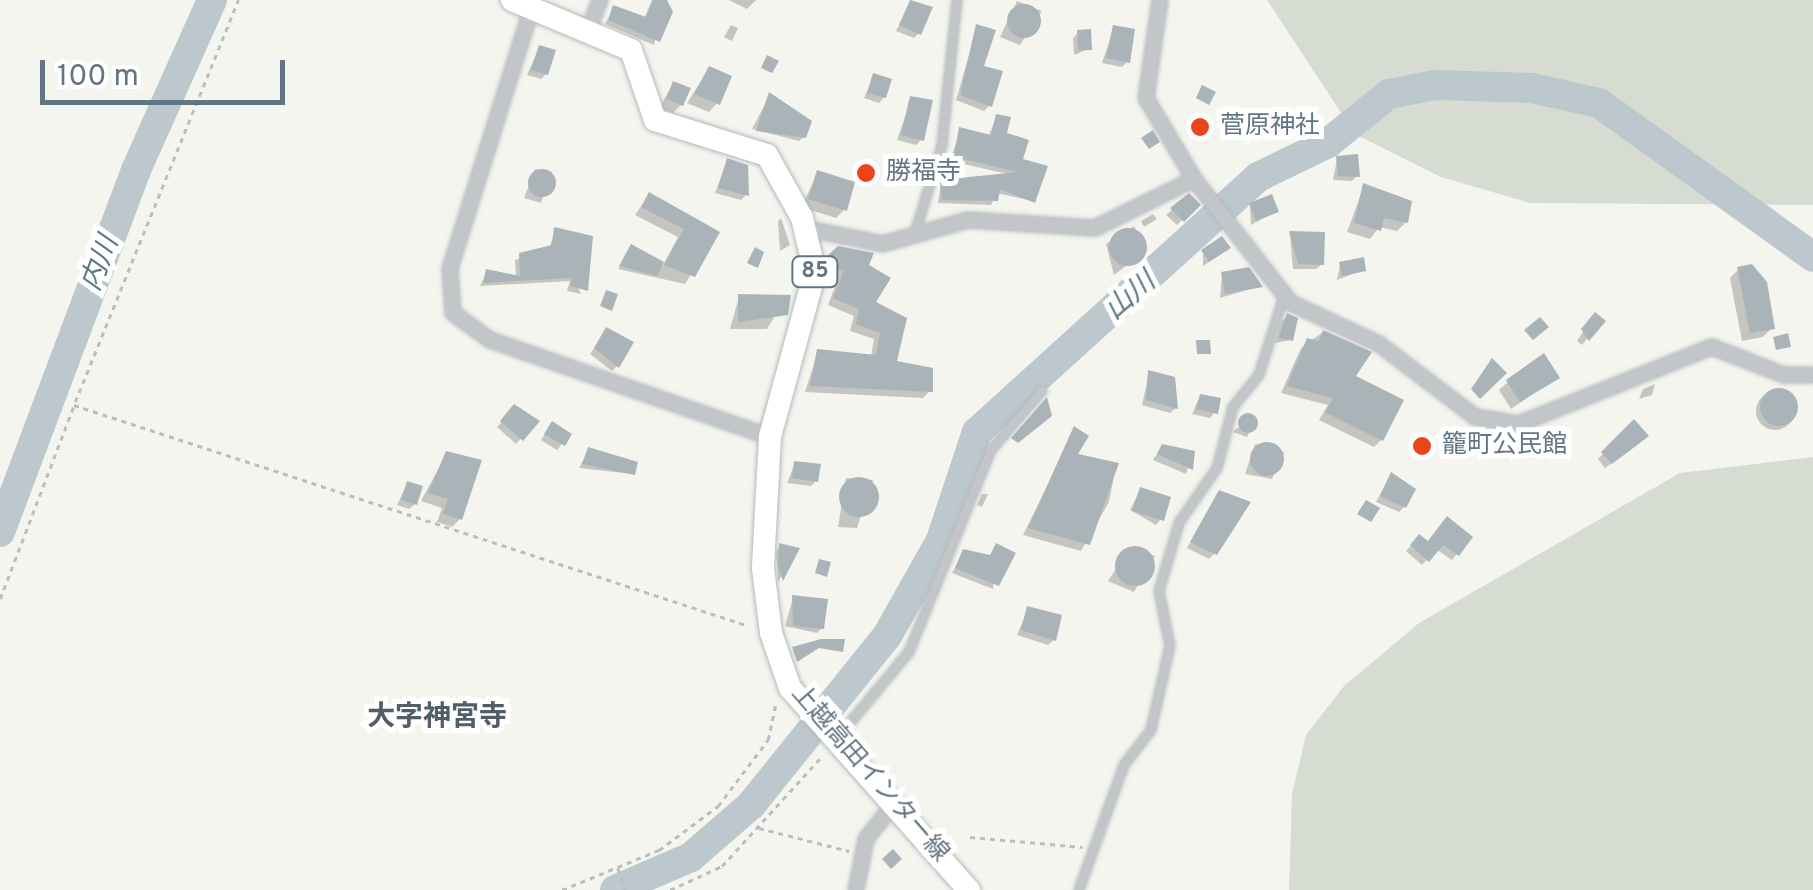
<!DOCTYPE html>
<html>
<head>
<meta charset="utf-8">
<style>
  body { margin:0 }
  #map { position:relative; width:1813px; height:890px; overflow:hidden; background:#f5f5f0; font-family:Overpass,"Noto Sans JP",sans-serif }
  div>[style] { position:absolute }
  .green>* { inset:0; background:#d6dcd1 }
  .shadow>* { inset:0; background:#0003 }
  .round { border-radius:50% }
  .river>* { height:30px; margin:-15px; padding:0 15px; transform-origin:15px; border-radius:15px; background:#bcc8cd }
  .building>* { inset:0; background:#aab3b7 }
  .path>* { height:2.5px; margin-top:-1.25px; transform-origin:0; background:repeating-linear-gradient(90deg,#bbbec0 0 5px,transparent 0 10px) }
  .roads { filter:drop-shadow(0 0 2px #b5b9bd) drop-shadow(0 0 2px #b5b9bd) }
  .service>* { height:8px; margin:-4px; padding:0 4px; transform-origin:4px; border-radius:4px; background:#c2c6c9 }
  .minor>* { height:14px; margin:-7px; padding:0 7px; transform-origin:7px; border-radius:7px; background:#c2c6c9 }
  .primary>* { height:22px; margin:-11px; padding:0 11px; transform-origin:11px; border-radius:11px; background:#fff }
  .dots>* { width:28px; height:28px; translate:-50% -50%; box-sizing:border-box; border:5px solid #fff; border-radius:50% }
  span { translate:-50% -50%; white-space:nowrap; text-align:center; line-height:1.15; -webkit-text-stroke:10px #fff; paint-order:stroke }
  .shield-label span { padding:2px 8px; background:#fff; border:2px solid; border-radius:8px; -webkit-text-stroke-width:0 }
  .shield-label { font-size:22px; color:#627583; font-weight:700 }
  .poi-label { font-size:25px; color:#627583 }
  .left { translate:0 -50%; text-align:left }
  .street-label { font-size:25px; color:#627583 }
  .water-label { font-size:28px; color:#5e7880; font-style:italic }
  .neighbourhood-label { font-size:28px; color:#505e68; font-weight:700 }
  .scale { position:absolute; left:40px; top:60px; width:245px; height:45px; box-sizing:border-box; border:5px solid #627583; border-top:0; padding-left:12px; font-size:30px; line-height:35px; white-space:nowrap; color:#627583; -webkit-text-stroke:8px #fff; paint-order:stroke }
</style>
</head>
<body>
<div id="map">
  <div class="green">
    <i style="clip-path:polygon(1267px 0,1813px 0,1813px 205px,1530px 203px,1441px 177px,1355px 134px)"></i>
    <i style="clip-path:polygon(1813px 457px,1813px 890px,1289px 890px,1292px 794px,1306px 735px,1344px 686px,1419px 623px,1680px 473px)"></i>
  </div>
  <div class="shadow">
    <i style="clip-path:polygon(652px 0,665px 0,654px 45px,605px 24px,614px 8px,644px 19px)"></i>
    <i style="clip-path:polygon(729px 0,756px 0,747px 9px)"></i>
    <i style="clip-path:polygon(912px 0,919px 33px,914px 38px,896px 31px)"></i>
    <i style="clip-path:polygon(1017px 1px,1042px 11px,1020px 45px,1000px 37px)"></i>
    <i style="clip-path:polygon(731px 25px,738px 28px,732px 41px,724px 37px)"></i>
    <i style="clip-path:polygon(977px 27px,990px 105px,984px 111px,956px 100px)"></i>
    <i style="clip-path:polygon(1114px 28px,1127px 62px,1122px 67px,1102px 63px)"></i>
    <i style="clip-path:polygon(1078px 33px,1089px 49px,1074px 55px,1073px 38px)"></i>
    <i style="clip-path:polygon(539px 48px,546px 74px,541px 79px,527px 75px)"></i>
    <i style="clip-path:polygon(709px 69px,717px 103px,709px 112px,687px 103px)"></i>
    <i style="clip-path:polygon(874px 76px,884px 97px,879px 103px,864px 98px)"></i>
    <i style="clip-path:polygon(673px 84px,681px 105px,673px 113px,659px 108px)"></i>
    <i style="clip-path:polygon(770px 95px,804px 137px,799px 141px,752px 129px)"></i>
    <i style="clip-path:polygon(911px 99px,922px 139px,916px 145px,897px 140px)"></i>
    <i style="clip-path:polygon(997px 116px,1033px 201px,997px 193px,991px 205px,938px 203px,941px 183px,1008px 174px,950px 161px,960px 130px,988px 137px)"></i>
    <i style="clip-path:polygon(1337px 159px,1357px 176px,1352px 181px,1333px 180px)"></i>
    <i style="clip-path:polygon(727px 161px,746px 195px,741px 200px,715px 193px)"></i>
    <i style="clip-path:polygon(535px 169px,552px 172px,541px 203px,524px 198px)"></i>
    <i style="clip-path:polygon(818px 173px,845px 209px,836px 218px,801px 207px)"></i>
    <i style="clip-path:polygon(1364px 186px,1406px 222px,1397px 231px,1379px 227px,1370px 239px,1347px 232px)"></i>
    <i style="clip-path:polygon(649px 195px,717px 233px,685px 284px,618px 269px,632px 247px,663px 265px,678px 237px,635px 215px)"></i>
    <i style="clip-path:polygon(1189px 196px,1197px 205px,1177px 225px,1166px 215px)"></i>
    <i style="clip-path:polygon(1250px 205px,1276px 211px,1251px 225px)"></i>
    <i style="clip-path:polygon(1153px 214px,1157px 219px,1144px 227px,1141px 221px)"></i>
    <i style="clip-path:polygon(781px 218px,790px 245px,780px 251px,778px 221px)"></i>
    <i style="clip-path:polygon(1134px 226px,1147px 250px,1114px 275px,1106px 244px)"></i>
    <i style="clip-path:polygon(555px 230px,581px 294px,567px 291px,570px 281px,480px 286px,487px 272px,516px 278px,515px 260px,549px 249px)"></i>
    <i style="clip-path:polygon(1290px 234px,1322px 264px,1316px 269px,1293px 269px)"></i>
    <i style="clip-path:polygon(838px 248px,866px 266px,894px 362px,930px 391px,923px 398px,805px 392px,818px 352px,871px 357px,874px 339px,850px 331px,854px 316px,828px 305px,839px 276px,823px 275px,821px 265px)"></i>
    <i style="clip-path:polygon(1203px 252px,1222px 253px,1203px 266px)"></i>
    <i style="clip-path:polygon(1340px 265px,1363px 270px,1337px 280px)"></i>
    <i style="clip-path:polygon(1739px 269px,1772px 328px,1763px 337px,1742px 341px,1730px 278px)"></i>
    <i style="clip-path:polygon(1222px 274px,1260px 286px,1220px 298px)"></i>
    <i style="clip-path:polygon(739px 297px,787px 297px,767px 329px,730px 329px)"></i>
    <i style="clip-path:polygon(1287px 316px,1291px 340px,1275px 343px,1282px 321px)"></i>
    <i style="clip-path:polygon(1590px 321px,1602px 321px,1582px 345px,1577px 341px)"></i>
    <i style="clip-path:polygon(607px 330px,617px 366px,612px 371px,590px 354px)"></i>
    <i style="clip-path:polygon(1323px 332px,1381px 440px,1374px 447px,1319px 420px,1328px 405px,1281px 393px,1301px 348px)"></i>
    <i style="clip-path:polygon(1149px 373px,1176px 408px,1170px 413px,1142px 405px)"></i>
    <i style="clip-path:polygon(1556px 378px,1511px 409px,1499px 390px,1508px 382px)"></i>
    <i style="clip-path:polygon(1655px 384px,1652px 395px,1639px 399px,1643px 389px)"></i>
    <i class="round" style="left:1756px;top:392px;width:38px;height:38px"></i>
    <i style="clip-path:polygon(1200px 396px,1215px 412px,1210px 418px,1192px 414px)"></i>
    <i style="clip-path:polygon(515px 407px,536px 422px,516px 444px,497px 427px)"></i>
    <i style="clip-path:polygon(1255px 421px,1247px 437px,1233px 432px,1237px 428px)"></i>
    <i style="clip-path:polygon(1633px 423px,1641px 442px,1605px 468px,1598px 459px)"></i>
    <i style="clip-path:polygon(547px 430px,569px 435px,557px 450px,541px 440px)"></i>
    <i style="clip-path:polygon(1075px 430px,1073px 456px,1116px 465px,1109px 502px,1081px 551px,1023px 535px)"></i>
    <i style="clip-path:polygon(1255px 444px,1284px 452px,1272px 479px,1245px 474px)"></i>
    <i style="clip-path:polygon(1162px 446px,1193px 453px,1186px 474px,1153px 460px)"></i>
    <i style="clip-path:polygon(589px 450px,633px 474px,579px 468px)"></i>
    <i style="clip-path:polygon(447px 453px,460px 519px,452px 527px,437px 522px,442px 508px,421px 501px)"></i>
    <i style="clip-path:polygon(795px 463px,816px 481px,811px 486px,787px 483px)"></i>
    <i style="clip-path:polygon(1391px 475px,1404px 507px,1399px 512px,1376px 502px)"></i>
    <i style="clip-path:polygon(846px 478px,873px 480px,857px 528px,838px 527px)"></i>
    <i style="clip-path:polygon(407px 484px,415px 504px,409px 509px,397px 505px)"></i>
    <i style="clip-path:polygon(1140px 490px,1161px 519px,1156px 525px,1130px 510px)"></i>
    <i style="clip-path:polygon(1220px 493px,1215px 553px,1209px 559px,1187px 548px)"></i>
    <i style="clip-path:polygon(982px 494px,988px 494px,982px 507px,977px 505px)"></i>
    <i style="clip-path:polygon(1419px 537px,1427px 544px,1470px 537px,1452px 560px,1436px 549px,1422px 565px,1406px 551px)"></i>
    <i style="clip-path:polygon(780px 546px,796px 550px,778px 582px,776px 551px)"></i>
    <i style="clip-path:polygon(997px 546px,993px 589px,952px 573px,964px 552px,989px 557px)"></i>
    <i style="clip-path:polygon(1130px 548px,1155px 556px,1134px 592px,1108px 581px)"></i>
    <i style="clip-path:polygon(793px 598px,822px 628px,817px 633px,785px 626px)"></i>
    <i style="clip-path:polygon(1028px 609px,1054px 640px,1048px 645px,1017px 635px)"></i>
  </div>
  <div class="river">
    <i style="left:0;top:532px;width:387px;rotate:-69.4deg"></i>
    <i style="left:136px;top:170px;width:186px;rotate:-65.9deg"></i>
    <i style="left:615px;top:890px;width:83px;rotate:-23.5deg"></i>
    <i style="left:691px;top:857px;width:79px;rotate:-40.9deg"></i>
    <i style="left:751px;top:805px;width:217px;rotate:-51.2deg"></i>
    <i style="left:887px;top:636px;width:110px;rotate:-60.6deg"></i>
    <i style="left:941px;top:540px;width:114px;rotate:-71.6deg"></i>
    <i style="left:977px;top:432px;width:379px;rotate:-42.2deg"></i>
    <i style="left:1258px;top:177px;width:78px;rotate:-25.9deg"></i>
    <i style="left:1328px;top:143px;width:78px;rotate:-38.8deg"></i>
    <i style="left:1389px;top:94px;width:47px;rotate:-11.1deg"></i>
    <i style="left:1435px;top:85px;width:97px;rotate:1.8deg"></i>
    <i style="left:1532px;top:88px;width:69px;rotate:12.6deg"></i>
    <i style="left:1599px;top:103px;width:264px;rotate:35.7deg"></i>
  </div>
  <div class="building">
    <i style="clip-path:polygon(653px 0,667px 0,673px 12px,660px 42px,608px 20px,613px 5px,646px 17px)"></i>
    <i style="clip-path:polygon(910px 0,933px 7px,921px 35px,899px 25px)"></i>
    <i class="round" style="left:1007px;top:4px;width:34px;height:34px"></i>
    <i style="clip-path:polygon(976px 24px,996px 30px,984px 66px,1003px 71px,992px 107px,960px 95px)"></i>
    <i style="clip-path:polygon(1113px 25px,1135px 29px,1130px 63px,1106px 58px)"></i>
    <i style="clip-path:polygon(1091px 29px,1092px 50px,1078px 50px,1077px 30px)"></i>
    <i style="clip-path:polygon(539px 45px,556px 50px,548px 75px,531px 70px)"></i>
    <i style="clip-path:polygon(767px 55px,779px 61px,772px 73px,761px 68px)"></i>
    <i style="clip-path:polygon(709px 66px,732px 76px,720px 105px,694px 94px)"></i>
    <i style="clip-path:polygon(873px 73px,892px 79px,886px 98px,867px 93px)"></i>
    <i style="clip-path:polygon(673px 81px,691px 88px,683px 106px,666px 99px)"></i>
    <i style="clip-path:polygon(1202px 85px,1216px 92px,1209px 105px,1196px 98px)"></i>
    <i style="clip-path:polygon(769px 92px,812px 121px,806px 138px,756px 131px)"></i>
    <i style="clip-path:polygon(910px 96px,933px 100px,924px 141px,901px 135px)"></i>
    <i style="clip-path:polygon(996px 114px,1011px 117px,1007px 133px,1029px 140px,1023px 159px,1048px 166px,1035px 203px,1000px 189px,998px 201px,942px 200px,940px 180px,1018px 172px,954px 157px,959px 127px,991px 135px)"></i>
    <i style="clip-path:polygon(1153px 130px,1160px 142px,1149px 149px,1141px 138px)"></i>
    <i style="clip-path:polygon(1358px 154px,1360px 177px,1338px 176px,1336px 156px)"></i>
    <i style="clip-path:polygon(727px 158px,748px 165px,749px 196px,718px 188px)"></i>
    <i class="round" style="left:528px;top:169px;width:28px;height:28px"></i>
    <i style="clip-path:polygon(817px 170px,855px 182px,847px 211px,808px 199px)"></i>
    <i style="clip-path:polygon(1363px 183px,1412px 201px,1408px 223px,1384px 218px,1381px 231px,1354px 223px)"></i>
    <i style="clip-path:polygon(649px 192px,720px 232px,695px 277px,664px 265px,684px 229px,641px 207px)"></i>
    <i style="clip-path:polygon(1189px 193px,1201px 205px,1184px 222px,1170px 208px)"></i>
    <i style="clip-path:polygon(1272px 194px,1279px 212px,1256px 221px,1249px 203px)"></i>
    <i style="clip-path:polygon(554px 227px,593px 236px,588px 291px,570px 286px,572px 278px,483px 283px,486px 269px,520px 276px,519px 253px,552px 245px)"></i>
    <i class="round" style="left:1109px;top:228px;width:38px;height:38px"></i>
    <i style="clip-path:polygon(1289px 231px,1325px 232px,1324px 265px,1298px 264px)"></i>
    <i style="clip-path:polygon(1222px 236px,1231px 248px,1209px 262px,1201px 250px)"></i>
    <i style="clip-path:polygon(631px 244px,664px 262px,657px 276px,619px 266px)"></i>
    <i style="clip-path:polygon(838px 246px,874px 253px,869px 265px,891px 278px,876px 302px,907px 318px,897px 361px,933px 368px,933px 392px,810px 386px,817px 349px,876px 355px,880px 333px,856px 324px,859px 309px,833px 298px,844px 270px,830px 269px,827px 256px)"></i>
    <i style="clip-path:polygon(755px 247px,764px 252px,758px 268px,747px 263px)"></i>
    <i style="clip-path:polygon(1364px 257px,1366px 271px,1342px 276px,1339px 262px)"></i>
    <i style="clip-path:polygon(1752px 264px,1767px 282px,1775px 329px,1750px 333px,1737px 267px)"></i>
    <i style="clip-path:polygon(1249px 267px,1263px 287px,1225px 294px,1221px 272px)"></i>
    <i style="clip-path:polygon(606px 290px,618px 294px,612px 311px,600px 306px)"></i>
    <i style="clip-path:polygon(738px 294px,791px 295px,788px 315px,738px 322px)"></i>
    <i style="clip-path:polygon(1595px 312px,1606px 321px,1589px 341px,1581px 329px)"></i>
    <i style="clip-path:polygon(1287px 313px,1298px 318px,1293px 341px,1279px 338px)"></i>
    <i style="clip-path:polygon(1540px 317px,1549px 327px,1533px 340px,1524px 330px)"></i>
    <i style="clip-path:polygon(606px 327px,634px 342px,619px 368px,594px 348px)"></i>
    <i style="clip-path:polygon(1323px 330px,1372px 352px,1356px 376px,1404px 400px,1383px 441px,1325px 412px,1333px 398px,1287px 386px,1307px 338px,1319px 341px)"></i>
    <i style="clip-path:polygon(1788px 333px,1791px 347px,1776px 350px,1773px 337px)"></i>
    <i style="clip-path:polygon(1196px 340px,1210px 340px,1211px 354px,1197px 354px)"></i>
    <i style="clip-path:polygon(1544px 353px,1560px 378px,1520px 402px,1506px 380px)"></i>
    <i style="clip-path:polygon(1492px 358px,1507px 373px,1480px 399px,1471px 389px)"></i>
    <i style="clip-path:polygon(1148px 370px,1175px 377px,1178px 409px,1146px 400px)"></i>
    <i class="round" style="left:1760px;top:388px;width:38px;height:38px"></i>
    <i style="clip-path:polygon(1200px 394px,1221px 398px,1218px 414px,1196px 409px)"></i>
    <i style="clip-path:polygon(1047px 397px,1052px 416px,1018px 443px,1011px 438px)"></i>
    <i style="clip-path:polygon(514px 404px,540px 421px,523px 441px,500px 421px)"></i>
    <i class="round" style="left:1238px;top:413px;width:20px;height:20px"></i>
    <i style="clip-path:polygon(1634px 419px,1649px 436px,1612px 464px,1601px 452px)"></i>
    <i style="clip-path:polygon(552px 421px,572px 434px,565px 446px,544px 434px)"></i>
    <i style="clip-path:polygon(1074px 426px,1089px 436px,1078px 454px,1119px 463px,1090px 545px,1028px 528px)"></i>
    <i class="round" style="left:1250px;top:442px;width:34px;height:34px"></i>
    <i style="clip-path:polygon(1162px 444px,1195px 451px,1193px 470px,1157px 454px)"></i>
    <i style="clip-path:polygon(588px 447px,638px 462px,635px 475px,582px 464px)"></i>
    <i style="clip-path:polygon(446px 451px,482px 460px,462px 520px,443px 514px,448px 499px,428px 493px)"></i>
    <i style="clip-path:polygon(794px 461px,821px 464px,818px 482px,792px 478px)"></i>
    <i style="clip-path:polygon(1391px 472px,1416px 489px,1406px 508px,1380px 496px)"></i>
    <i class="round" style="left:839px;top:477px;width:40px;height:40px"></i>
    <i style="clip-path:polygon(407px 481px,423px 486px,417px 505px,401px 500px)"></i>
    <i style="clip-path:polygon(1140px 487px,1171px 497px,1164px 521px,1132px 511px)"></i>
    <i style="clip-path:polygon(1219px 490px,1251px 502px,1217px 555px,1190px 542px)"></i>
    <i style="clip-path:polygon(1366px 500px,1380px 508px,1371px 522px,1357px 514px)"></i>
    <i style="clip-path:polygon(1447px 516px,1473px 537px,1459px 556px,1443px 545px,1429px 562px,1410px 545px,1419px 534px,1428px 541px)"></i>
    <i style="clip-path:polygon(779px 543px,800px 548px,783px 581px,778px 567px)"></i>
    <i style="clip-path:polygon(996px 543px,1016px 553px,999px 586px,955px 568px,963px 549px,990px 555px)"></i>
    <i class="round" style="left:1115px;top:546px;width:40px;height:40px"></i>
    <i style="clip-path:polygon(819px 559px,831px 562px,827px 577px,815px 573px)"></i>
    <i style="clip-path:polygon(792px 595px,828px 599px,824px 629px,793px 626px)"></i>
    <i style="clip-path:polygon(1027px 606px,1062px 615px,1056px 641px,1021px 630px)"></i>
    <i style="clip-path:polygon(821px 639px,845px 639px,843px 652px,819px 648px,797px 662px,792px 647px)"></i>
    <i style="clip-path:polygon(893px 849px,902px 859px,891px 869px,882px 859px)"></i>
  </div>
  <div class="path">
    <i style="left:75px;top:402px;width:434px;rotate:-67.9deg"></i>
    <i style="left:0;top:599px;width:208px;rotate:-69.1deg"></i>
    <i style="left:74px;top:405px;width:710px;rotate:18.13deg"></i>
    <i style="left:759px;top:828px;width:93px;rotate:14.3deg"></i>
    <i style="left:970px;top:837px;width:113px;rotate:5.1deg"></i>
    <i style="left:618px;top:868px;width:23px;rotate:72deg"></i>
    <i style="left:562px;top:890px;width:105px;rotate:-22.4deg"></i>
    <i style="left:659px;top:850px;width:74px;rotate:-36.7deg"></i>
    <i style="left:718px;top:806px;width:83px;rotate:-52.9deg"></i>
    <i style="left:768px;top:740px;width:38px;rotate:-78deg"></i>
    <i style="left:670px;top:890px;width:57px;rotate:-24.8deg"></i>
    <i style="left:722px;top:866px;width:149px;rotate:-47.7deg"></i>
  </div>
  <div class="roads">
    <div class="service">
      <i style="left:915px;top:233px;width:92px;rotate:-72.9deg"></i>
      <i style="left:942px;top:145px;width:146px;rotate:-84.1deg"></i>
      <i style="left:839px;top:736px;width:109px;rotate:-50.2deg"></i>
      <i style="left:909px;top:652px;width:218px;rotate:-67.9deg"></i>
      <i style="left:991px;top:450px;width:78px;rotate:-49.2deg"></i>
      <i style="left:1079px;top:890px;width:133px;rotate:-70.2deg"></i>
      <i style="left:1124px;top:765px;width:44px;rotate:-52.4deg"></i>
      <i style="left:1151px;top:730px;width:86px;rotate:-77.3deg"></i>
      <i style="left:1170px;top:646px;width:56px;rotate:-101.3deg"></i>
      <i style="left:1159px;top:591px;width:71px;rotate:-73.6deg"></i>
      <i style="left:1179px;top:523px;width:67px;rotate:-55.4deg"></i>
      <i style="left:1217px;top:468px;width:63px;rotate:-75.3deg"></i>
      <i style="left:1233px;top:407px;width:41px;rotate:-50.9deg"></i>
      <i style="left:1259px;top:375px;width:83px;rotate:-72.4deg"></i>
    </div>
    <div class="minor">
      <i style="left:1160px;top:0;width:99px;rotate:98.1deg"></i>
      <i style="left:1146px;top:98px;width:94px;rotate:59.3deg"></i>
      <i style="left:1194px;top:179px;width:157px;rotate:52deg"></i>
      <i style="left:1291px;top:303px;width:97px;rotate:25deg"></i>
      <i style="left:1379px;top:344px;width:121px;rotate:37.2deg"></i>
      <i style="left:1475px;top:417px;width:45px;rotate:9deg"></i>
      <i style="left:1519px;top:424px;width:208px;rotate:-21.8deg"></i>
      <i style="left:1712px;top:347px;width:77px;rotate:21.3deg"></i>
      <i style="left:1784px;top:375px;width:29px"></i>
      <i style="left:532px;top:7px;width:274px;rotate:107.4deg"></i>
      <i style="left:450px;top:268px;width:45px;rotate:86.2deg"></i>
      <i style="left:453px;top:313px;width:46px;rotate:36.1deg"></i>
      <i style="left:490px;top:340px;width:296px;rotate:19.1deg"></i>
      <i style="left:590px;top:26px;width:28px;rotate:-69deg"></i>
      <i style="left:808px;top:229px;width:76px;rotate:11.3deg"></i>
      <i style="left:883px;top:244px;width:88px;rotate:-15.8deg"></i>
      <i style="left:968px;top:220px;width:127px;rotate:3.6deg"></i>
      <i style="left:1095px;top:228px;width:110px;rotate:-26.3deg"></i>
      <i style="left:856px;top:890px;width:52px;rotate:-78.9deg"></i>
      <i style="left:866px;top:839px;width:43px;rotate:-51.5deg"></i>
    </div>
    <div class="primary">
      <i style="left:512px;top:0;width:129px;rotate:22.8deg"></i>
      <i style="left:631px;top:50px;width:74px;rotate:71.1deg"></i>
      <i style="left:655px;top:120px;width:117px;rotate:17.4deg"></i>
      <i style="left:767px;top:155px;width:72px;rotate:60.9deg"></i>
      <i style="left:802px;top:218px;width:56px;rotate:76.5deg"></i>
      <i style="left:815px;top:272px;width:171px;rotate:105.3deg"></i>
      <i style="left:770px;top:437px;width:131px;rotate:93.1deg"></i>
      <i style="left:763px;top:568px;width:65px;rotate:83deg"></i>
      <i style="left:771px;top:633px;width:58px;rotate:70.9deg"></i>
      <i style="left:790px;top:688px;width:270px;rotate:48.5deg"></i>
    </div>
  </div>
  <div class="dots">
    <i style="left:1200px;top:127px;background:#eb441a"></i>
    <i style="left:866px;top:173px;background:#eb441a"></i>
    <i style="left:1422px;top:446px;background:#eb441a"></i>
  </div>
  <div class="shield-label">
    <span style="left:815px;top:272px">85</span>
  </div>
  <div class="poi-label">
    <span class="left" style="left:1220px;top:127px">菅原神社</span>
    <span class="left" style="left:886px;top:173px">勝福寺</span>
    <span class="left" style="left:1442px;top:446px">籠町公民館</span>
  </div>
  <div class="street-label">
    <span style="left:869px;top:774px;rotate:49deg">上越高田インター線</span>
  </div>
  <div class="water-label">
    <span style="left:101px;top:264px;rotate:-69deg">内川</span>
    <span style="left:1131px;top:297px;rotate:-41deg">山川</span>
  </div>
  <div class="neighbourhood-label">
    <span style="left:437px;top:718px">大字神宮寺</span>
  </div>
  <div class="scale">100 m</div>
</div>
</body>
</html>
